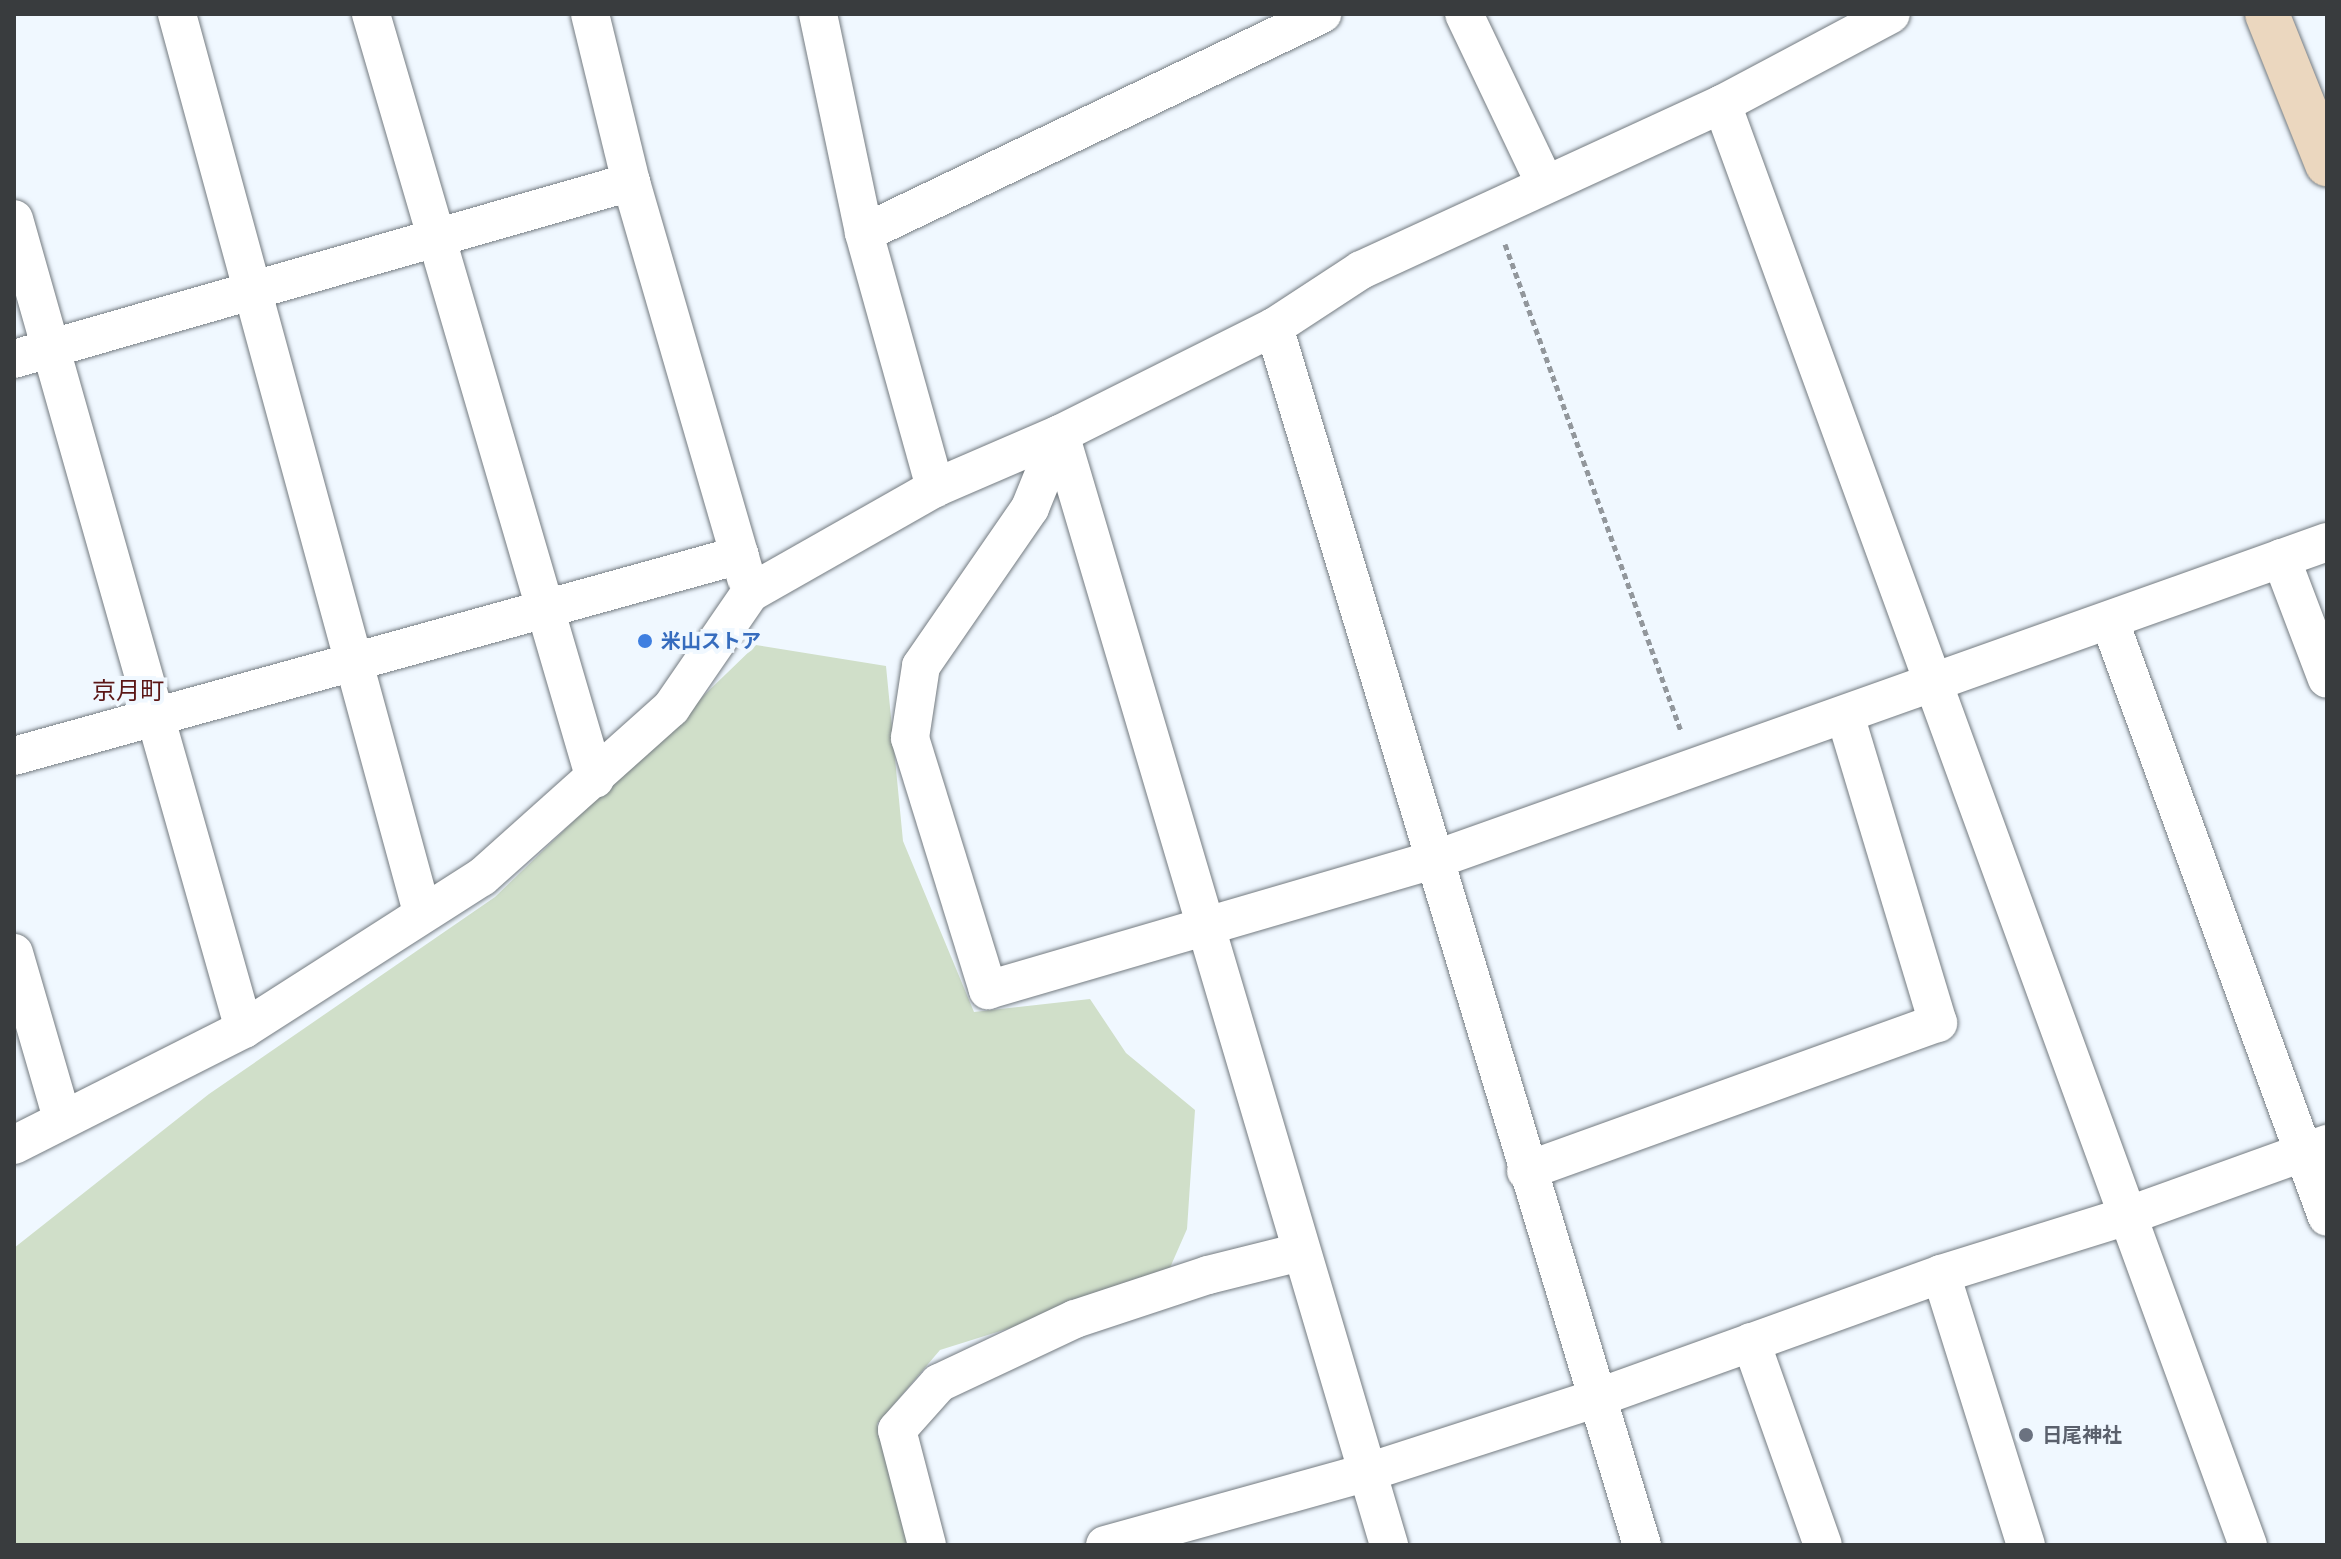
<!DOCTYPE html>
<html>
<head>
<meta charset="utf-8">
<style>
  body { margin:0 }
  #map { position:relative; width:2341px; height:1559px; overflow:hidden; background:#f0f8ff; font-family:Roboto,"Noto Sans JP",sans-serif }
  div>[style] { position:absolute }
  .green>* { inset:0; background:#d0dfc9 }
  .path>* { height:5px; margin-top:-2.5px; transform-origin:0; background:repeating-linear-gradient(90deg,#92979c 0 6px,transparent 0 10px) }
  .roads { filter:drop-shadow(0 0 2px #747b81) drop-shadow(0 0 2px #747b81) }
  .minor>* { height:38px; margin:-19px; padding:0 19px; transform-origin:19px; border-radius:19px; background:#fff }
  .secondary>* { height:44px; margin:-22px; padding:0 22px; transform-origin:22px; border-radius:22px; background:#ebd7bf }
  .dots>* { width:22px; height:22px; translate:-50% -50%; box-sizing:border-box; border:4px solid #f0f8ff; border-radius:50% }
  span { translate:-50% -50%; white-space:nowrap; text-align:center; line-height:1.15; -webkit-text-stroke:8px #f0f8ff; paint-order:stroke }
  .shop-label { font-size:20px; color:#366cbe; font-weight:700 }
  .left { translate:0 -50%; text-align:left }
  .worship-label { font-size:20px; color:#5b616d; font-weight:700 }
  .quarter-label { font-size:24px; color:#5b1616 }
  .frame { position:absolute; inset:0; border:16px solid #393c3e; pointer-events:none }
</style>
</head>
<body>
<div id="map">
  <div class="green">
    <i style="clip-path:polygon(756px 645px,886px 666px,903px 841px,974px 1012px,1090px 999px,1126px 1053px,1195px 1110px,1187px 1229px,1165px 1279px,940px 1350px,877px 1424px,911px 1545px,14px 1545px,14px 1248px,209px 1094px,495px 897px)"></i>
  </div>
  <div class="path">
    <i style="left:1505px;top:244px;width:518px;rotate:70.13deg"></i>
  </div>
  <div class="roads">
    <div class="minor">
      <i style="left:177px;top:14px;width:931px;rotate:74.74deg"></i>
      <i style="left:371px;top:14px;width:797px;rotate:73.68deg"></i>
      <i style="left:590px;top:14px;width:173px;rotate:76.3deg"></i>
      <i style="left:631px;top:182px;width:413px;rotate:73.8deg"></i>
      <i style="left:818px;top:14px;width:224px;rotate:78.1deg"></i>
      <i style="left:864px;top:233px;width:265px;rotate:74.4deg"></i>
      <i style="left:1464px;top:14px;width:186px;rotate:64.5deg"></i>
      <i style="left:1722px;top:104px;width:1534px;rotate:69.95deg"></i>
      <i style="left:14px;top:219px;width:842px;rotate:74.15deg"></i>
      <i style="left:864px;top:233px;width:508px;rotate:-25.56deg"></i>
      <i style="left:1274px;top:327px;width:1272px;rotate:73.19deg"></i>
      <i style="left:14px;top:359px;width:642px;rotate:-16.01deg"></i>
      <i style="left:1060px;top:434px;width:80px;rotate:112.1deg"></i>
      <i style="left:1030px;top:508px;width:192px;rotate:124.6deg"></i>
      <i style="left:921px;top:666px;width:73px;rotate:98.7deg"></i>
      <i style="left:910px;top:738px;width:264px;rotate:72.8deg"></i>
      <i style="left:988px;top:990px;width:465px;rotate:-16.3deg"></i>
      <i style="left:1434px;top:860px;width:948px;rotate:-19.6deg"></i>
      <i style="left:1060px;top:434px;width:1159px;rotate:73.5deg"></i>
      <i style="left:2281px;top:558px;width:129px;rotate:69.2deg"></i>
      <i style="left:2110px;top:622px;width:633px;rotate:69.96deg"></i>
      <i style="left:14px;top:756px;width:753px;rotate:-15.48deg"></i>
      <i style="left:14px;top:953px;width:172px;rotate:73.8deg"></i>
      <i style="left:14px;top:1145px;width:258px;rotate:-26.8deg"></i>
      <i style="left:244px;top:1029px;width:282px;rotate:-32.6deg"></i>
      <i style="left:482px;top:877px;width:254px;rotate:-41.8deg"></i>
      <i style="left:671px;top:708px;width:140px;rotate:-55.5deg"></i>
      <i style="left:750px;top:593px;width:213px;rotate:-29.6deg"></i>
      <i style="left:935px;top:488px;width:136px;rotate:-23.4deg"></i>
      <i style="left:1060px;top:434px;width:239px;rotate:-26.6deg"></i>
      <i style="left:1274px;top:327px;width:104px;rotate:-33.2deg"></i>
      <i style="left:1361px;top:270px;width:397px;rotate:-24.7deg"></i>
      <i style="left:1722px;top:104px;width:191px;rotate:-28deg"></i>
      <i style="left:1526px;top:1171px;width:438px;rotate:-19.8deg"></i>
      <i style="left:1938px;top:1023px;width:322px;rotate:-106.8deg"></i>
      <i style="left:1941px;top:1274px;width:284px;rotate:72.6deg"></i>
      <i style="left:1751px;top:1342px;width:215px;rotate:70.5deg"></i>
      <i style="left:927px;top:1545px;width:119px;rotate:-104.6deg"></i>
      <i style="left:897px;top:1430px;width:63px;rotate:-48.2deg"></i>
      <i style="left:939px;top:1383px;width:150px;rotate:-25.2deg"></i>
      <i style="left:1075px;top:1319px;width:140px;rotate:-18.3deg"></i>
      <i style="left:1208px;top:1275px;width:95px;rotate:-14deg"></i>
      <i style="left:1105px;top:1545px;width:273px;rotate:-15.5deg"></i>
      <i style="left:1368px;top:1472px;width:237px;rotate:-17.9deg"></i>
      <i style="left:1594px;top:1399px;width:369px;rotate:-19.8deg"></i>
      <i style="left:1941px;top:1274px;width:195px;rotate:-17.3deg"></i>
      <i style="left:2127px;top:1216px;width:213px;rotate:-19.8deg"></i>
    </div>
    <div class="secondary">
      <i style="left:2267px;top:14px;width:162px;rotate:68.2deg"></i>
    </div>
  </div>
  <div class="dots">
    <i style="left:645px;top:641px;background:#3f7fe0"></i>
    <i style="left:2026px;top:1435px;background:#6b7280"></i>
  </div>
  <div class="shop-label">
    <span class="left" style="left:661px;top:641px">米山ストア</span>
  </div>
  <div class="worship-label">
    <span class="left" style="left:2042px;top:1435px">日尾神社</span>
  </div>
  <div class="quarter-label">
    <span style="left:128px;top:692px">京月町</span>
  </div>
  <div class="frame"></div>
</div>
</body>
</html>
